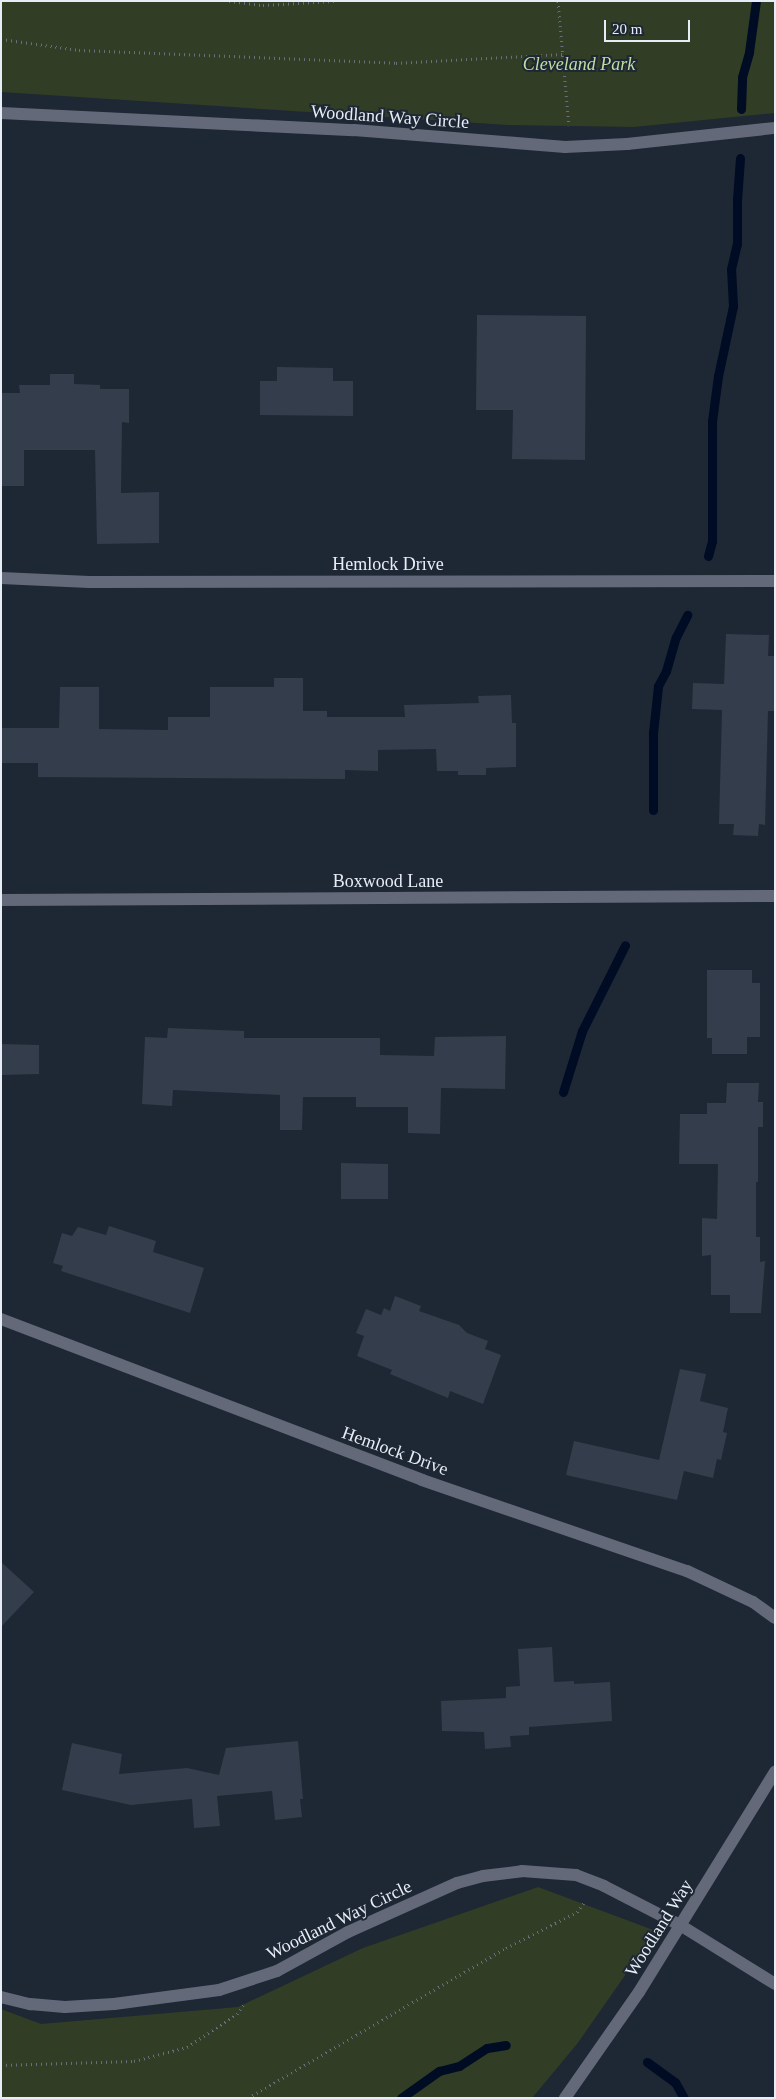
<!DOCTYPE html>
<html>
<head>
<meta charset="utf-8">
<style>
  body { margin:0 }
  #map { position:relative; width:776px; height:2099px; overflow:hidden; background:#1e2734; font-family:Georgia,serif }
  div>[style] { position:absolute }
  .green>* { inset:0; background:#323d25 }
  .stream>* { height:9px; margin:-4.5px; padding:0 4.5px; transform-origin:4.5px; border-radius:4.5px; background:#000b24 }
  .building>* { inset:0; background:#343d4b }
  .path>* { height:3px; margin-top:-1.5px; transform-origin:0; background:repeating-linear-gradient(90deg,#68707c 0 1px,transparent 0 5px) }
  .minor>* { height:12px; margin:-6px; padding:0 6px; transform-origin:6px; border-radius:6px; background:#646979 }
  span { translate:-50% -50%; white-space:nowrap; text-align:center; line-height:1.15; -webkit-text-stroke:4px #1e2734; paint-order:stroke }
  .park-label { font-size:18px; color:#c1dea0; font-style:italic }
  .street-label { font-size:18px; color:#e7edf6 }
  .frame { position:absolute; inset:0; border:2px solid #e7edf6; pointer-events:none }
  .scale { position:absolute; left:604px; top:20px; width:86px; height:22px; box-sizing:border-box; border:2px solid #e7edf6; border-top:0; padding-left:6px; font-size:15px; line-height:18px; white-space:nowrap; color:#e7edf6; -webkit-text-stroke:4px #1e2734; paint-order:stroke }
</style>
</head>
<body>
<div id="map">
  <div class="green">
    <i style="clip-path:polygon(1px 1px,775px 1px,775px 113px,634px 127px,508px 125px,1px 92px)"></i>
    <i style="clip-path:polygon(538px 1887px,656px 1931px,577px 2044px,532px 2098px,1px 2098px,1px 2009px,41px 2024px,238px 2007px,363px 1948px)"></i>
  </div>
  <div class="stream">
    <i style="left:741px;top:109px;width:32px;rotate:-88deg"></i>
    <i style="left:742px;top:77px;width:26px;rotate:-74deg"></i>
    <i style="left:749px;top:52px;width:51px;rotate:-82.2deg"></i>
    <i style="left:708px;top:556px;width:16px;rotate:-75deg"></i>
    <i style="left:712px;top:541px;width:120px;rotate:-90deg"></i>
    <i style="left:712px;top:421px;width:45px;rotate:-82.4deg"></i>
    <i style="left:718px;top:376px;width:72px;rotate:-77.9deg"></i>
    <i style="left:733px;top:306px;width:37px;rotate:-93deg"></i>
    <i style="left:731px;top:269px;width:26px;rotate:-77deg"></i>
    <i style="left:737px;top:244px;width:44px;rotate:-90deg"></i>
    <i style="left:737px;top:200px;width:42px;rotate:-85.9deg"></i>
    <i style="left:653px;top:810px;width:77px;rotate:-90deg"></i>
    <i style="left:653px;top:733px;width:47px;rotate:-83.9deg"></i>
    <i style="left:658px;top:686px;width:17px;rotate:-62deg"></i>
    <i style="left:666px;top:671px;width:35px;rotate:-74deg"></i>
    <i style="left:676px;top:637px;width:25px;rotate:-63deg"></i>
    <i style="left:563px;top:1092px;width:64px;rotate:-72.7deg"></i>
    <i style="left:582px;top:1031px;width:96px;rotate:-63.4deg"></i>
    <i style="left:647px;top:2062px;width:34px;rotate:36deg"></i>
    <i style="left:675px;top:2082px;width:18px;rotate:61deg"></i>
    <i style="left:401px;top:2098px;width:47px;rotate:-35.4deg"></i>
    <i style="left:439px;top:2071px;width:21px;rotate:-14deg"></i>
    <i style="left:459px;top:2066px;width:33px;rotate:-33deg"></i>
    <i style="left:487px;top:2048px;width:19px;rotate:-9deg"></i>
  </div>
  <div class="building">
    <i style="clip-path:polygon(477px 315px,586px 316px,585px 460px,512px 459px,513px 410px,476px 410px)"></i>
    <i style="clip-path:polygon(277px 367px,333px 368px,333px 381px,353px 381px,353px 416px,260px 415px,260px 381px,277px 381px)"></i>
    <i style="clip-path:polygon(50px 374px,74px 374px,74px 384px,100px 385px,100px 389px,129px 389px,129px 423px,122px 422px,121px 493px,159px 492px,159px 543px,97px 544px,95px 450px,24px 450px,24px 486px,1px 486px,1px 393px,20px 393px,19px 385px,50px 385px)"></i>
    <i style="clip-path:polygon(726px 634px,769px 635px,768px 656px,775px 656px,775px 711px,768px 711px,765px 825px,759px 824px,758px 836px,733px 835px,734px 824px,719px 824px,722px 710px,692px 709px,693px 683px,724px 684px)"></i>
    <i style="clip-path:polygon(274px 678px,303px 678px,303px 711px,327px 711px,327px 717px,405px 717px,404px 705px,479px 703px,478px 696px,511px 695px,512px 723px,516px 723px,516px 767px,486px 768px,486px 775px,458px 775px,458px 771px,437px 771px,436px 749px,378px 750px,378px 771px,345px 770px,345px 779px,38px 777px,38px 763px,1px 763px,1px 728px,59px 728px,60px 687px,99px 687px,99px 729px,168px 730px,168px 717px,210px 717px,210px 687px,274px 687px)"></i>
    <i style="clip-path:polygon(707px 970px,752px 970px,752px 983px,760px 983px,760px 1037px,747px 1037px,747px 1054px,712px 1054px,712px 1038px,707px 1038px)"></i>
    <i style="clip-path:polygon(168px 1028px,244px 1031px,244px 1038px,380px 1038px,380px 1055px,434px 1056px,435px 1037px,506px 1036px,505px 1089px,441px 1088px,440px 1134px,408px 1133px,408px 1107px,356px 1107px,356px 1097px,303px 1097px,302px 1130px,280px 1130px,280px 1095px,173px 1090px,172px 1106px,142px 1104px,145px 1037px,167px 1038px)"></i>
    <i style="clip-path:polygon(1px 1044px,39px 1045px,39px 1074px,1px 1075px)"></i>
    <i style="clip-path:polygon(727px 1083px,759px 1083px,758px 1102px,763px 1102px,763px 1127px,758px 1127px,758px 1182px,756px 1182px,756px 1237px,760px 1237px,760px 1262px,765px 1261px,761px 1313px,730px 1313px,730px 1295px,711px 1295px,711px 1255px,702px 1256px,702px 1218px,717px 1219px,718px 1164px,679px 1164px,680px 1114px,707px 1114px,707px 1103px,726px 1103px)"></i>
    <i style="clip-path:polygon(341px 1163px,388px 1164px,388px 1199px,341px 1199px)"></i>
    <i style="clip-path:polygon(109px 1226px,156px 1241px,153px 1252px,204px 1268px,190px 1313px,61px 1271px,63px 1266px,53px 1263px,62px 1233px,72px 1236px,78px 1227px,106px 1235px)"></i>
    <i style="clip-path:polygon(395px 1296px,421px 1306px,419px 1311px,459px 1325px,467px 1333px,488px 1341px,485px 1349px,501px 1355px,483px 1404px,450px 1391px,448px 1398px,390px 1374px,392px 1370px,357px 1356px,364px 1336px,356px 1333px,366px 1309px,381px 1315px,384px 1308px,390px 1311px)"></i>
    <i style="clip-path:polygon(680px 1369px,706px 1374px,700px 1401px,728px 1408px,723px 1432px,727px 1433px,721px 1460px,717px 1459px,713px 1478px,684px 1471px,677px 1500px,566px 1475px,574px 1441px,659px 1460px)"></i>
    <i style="clip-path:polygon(1px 1562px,34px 1592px,1px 1627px)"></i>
    <i style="clip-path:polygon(552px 1647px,554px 1682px,574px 1681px,574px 1684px,610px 1682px,612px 1721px,529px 1727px,529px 1735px,510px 1736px,511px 1747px,485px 1749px,484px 1732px,442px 1731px,441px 1701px,506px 1698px,506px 1687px,520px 1686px,518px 1649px)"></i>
    <i style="clip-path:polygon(298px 1741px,303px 1799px,300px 1799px,302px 1817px,275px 1820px,272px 1791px,217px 1796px,220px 1826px,194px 1828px,192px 1799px,131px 1805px,62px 1790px,72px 1743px,122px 1754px,119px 1774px,187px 1768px,219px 1775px,226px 1748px)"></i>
  </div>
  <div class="path">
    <i style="left:229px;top:1px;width:34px;rotate:7deg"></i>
    <i style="left:263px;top:5px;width:71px;rotate:-3.2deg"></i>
    <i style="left:558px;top:1px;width:125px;rotate:85deg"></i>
    <i style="left:1px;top:39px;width:79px;rotate:8deg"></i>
    <i style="left:79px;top:50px;width:317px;rotate:2.3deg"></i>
    <i style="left:396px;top:63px;width:167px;rotate:-3.1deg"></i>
    <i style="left:1px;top:2065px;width:133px;rotate:-1.7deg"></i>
    <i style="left:134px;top:2061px;width:55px;rotate:-14.8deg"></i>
    <i style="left:187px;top:2047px;width:60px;rotate:-33.4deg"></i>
    <i style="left:237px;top:2014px;width:11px;rotate:-56deg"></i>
    <i style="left:248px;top:2098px;width:298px;rotate:-30.2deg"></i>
    <i style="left:506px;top:1948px;width:80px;rotate:-26.9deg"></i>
    <i style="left:577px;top:1912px;width:14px;rotate:-54deg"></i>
  </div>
  <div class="minor">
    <i style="left:1px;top:113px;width:353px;rotate:2.8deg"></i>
    <i style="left:354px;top:130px;width:212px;rotate:4.6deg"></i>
    <i style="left:565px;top:147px;width:62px;rotate:-2.8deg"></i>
    <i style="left:627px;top:144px;width:149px;rotate:-6.2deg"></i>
    <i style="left:1px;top:578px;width:88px;rotate:2.6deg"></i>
    <i style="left:89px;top:582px;width:686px;rotate:-0.08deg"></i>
    <i style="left:1px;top:900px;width:774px;rotate:-0.3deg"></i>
    <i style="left:1px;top:1319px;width:451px;rotate:20.9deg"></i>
    <i style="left:422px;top:1480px;width:280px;rotate:19deg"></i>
    <i style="left:687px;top:1571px;width:73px;rotate:25.2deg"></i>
    <i style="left:753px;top:1602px;width:27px;rotate:36deg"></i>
    <i style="left:1px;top:1997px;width:30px;rotate:14deg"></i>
    <i style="left:30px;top:2004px;width:35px;rotate:5deg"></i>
    <i style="left:65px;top:2007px;width:49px;rotate:-3.5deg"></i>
    <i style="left:114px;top:2004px;width:106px;rotate:-7.6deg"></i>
    <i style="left:219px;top:1990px;width:61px;rotate:-18.1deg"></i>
    <i style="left:277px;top:1971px;width:81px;rotate:-28.8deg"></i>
    <i style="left:348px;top:1932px;width:120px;rotate:-24.2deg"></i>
    <i style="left:457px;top:1883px;width:27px;rotate:-15deg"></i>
    <i style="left:483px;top:1876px;width:39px;rotate:-7deg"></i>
    <i style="left:522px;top:1871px;width:54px;rotate:4.2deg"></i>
    <i style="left:576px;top:1875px;width:30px;rotate:21deg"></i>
    <i style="left:604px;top:1886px;width:85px;rotate:27.2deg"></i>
    <i style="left:680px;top:1925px;width:112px;rotate:31.8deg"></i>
    <i style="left:565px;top:2098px;width:129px;rotate:-55.1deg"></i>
    <i style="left:639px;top:1992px;width:259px;rotate:-58.3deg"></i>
  </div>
  <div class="park-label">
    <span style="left:579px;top:64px">Cleveland Park</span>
  </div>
  <div class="street-label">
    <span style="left:390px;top:117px;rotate:4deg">Woodland Way Circle</span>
    <span style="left:388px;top:564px">Hemlock Drive</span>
    <span style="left:388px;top:881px">Boxwood Lane</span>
    <span style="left:395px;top:1451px;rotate:20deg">Hemlock Drive</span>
    <span style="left:339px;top:1920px;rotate:-26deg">Woodland Way Circle</span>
    <span style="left:659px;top:1928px;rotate:-58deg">Woodland Way</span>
  </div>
  <div class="frame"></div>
  <div class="scale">20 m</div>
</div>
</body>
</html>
